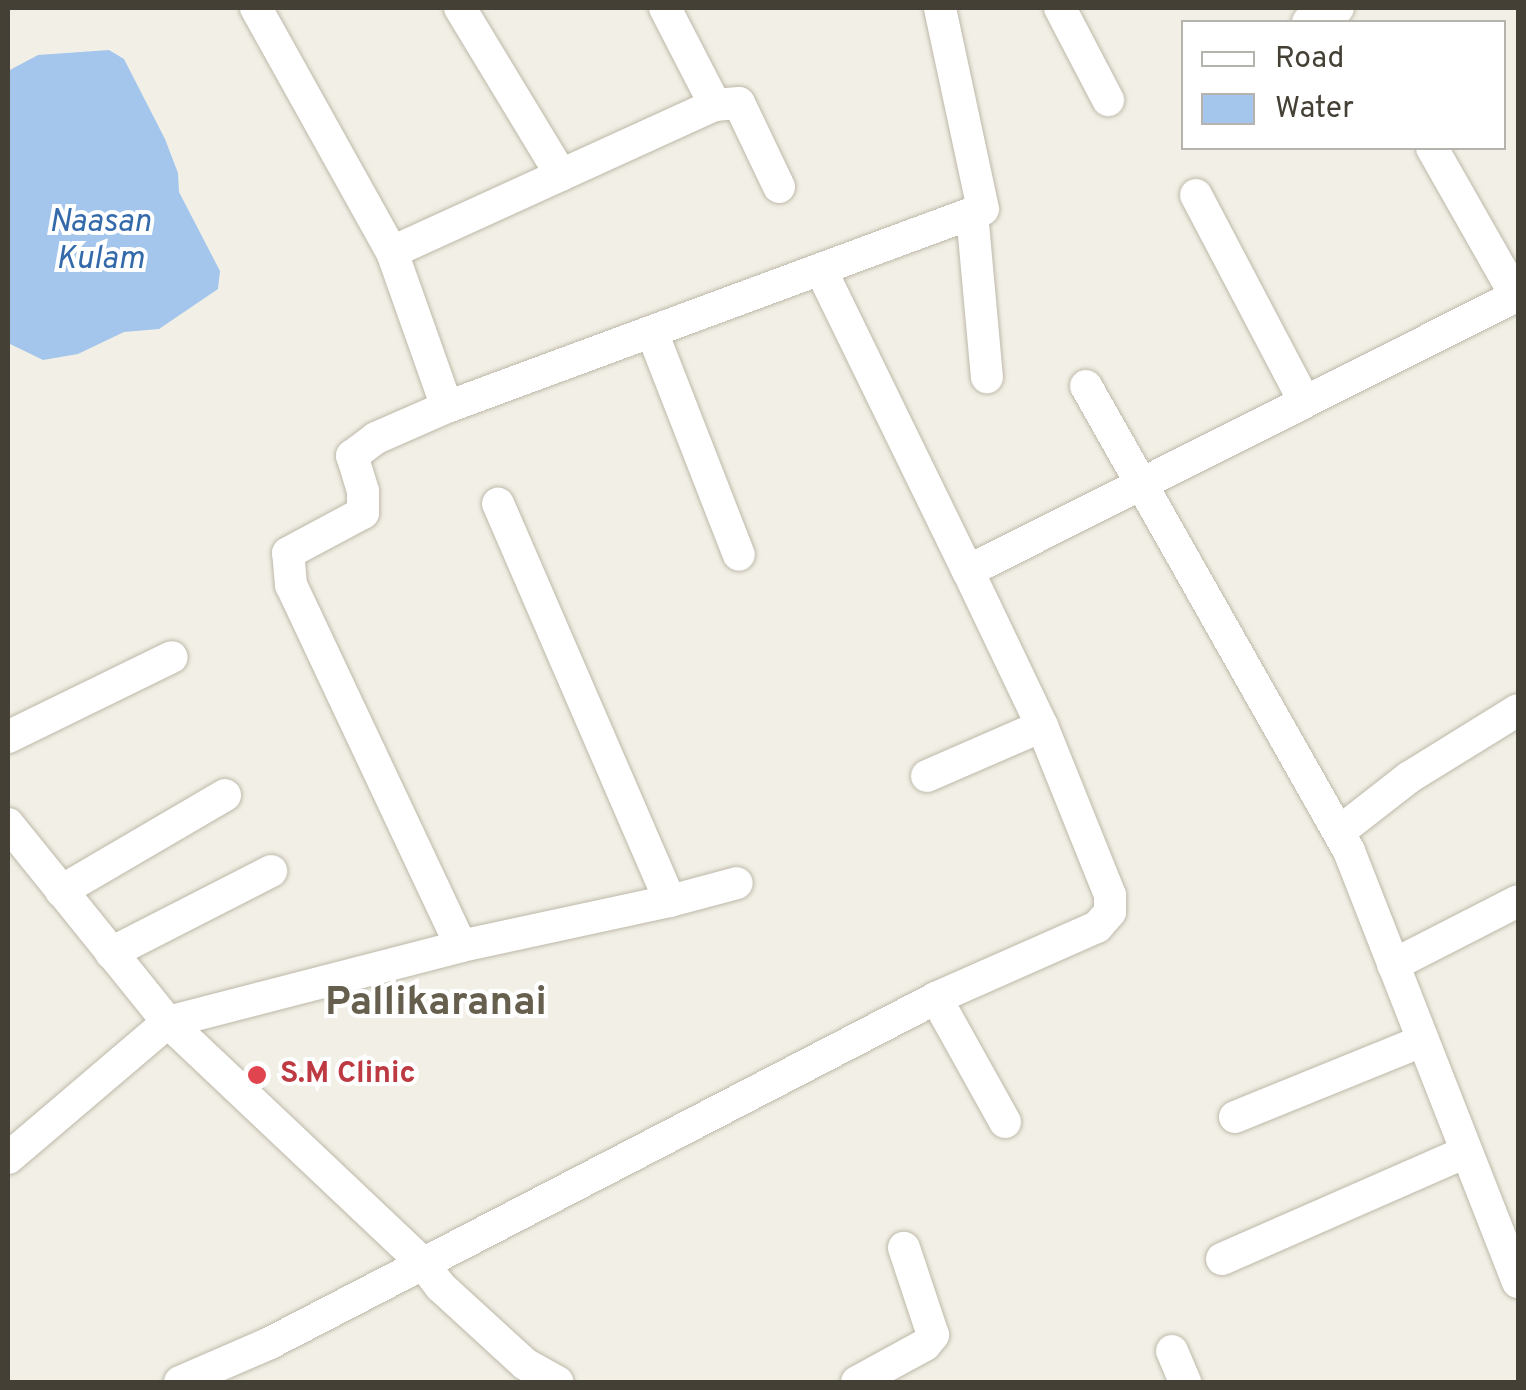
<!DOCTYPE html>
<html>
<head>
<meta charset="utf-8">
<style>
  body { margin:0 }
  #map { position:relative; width:1526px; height:1390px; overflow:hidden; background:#f2f0e6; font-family:Overpass,sans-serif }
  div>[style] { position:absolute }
  .water>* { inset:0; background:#a4c6ec }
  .roads { filter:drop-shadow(0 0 2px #bdb8a9) drop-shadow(0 0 2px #bdb8a9) }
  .street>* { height:32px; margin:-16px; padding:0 16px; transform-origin:16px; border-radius:16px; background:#fff }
  .dots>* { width:28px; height:28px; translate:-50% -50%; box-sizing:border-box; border:5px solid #fff; border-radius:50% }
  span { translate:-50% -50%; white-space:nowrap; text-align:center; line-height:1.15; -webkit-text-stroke:8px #fff; paint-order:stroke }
  .health-label { font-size:30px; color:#be3a42; font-weight:700 }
  .left { translate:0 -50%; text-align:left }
  .water-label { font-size:32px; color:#346aaa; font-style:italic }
  .district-label { font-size:40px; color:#665f4d; font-weight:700 }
  .frame { position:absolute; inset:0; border:10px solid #444035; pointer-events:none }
  .legend { position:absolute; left:1181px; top:20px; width:325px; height:130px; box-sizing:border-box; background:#fff; border:2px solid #b4b3ae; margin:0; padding:12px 18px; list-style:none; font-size:30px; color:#444035 }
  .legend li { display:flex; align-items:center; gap:20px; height:50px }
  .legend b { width:50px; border:2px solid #b4b3ae }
</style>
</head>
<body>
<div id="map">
  <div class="water">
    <i style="clip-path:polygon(109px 50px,124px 59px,165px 139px,178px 173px,179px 192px,220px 271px,218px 289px,159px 329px,124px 332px,78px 354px,43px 360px,8px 343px,8px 71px,38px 55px)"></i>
  </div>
  <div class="roads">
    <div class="street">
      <i style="left:256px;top:8px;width:279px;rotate:60.9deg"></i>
      <i style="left:392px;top:252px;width:164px;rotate:70.5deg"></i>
      <i style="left:460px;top:8px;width:195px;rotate:58.8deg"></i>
      <i style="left:665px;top:8px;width:109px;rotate:62.7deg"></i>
      <i style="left:1060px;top:8px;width:104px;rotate:62.4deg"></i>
      <i style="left:1308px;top:22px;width:33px;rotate:-25deg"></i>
      <i style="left:1432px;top:148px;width:170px;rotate:60.4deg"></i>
      <i style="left:1196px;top:195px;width:230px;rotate:62.3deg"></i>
      <i style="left:972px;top:213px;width:165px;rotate:84.8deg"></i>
      <i style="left:392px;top:252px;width:355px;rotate:-24.5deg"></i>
      <i style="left:715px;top:105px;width:24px;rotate:-5deg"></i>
      <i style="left:739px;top:103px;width:93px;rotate:64.5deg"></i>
      <i style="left:821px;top:270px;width:335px;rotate:64deg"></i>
      <i style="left:652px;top:332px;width:239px;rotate:68.7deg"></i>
      <i style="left:1086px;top:386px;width:534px;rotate:60.51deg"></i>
      <i style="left:1349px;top:851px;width:463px;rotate:68.6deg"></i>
      <i style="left:8px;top:737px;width:182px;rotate:-26deg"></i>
      <i style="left:927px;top:776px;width:125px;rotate:-23.5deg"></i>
      <i style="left:8px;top:824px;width:255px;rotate:51.1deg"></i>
      <i style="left:168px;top:1022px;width:210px;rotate:139.6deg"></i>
      <i style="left:1339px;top:832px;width:88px;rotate:-38deg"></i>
      <i style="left:1408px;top:778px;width:129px;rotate:-31.7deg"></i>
      <i style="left:61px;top:891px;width:190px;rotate:-30.3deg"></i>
      <i style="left:670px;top:901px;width:69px;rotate:-15deg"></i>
      <i style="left:461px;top:946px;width:399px;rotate:-115.2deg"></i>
      <i style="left:291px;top:585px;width:32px;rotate:-95deg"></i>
      <i style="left:288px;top:553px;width:85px;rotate:-28.1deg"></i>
      <i style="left:363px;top:513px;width:22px;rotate:-90deg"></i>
      <i style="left:363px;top:491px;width:37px;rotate:-107deg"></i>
      <i style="left:352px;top:456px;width:30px;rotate:-37deg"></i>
      <i style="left:376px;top:438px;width:77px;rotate:-23.6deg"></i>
      <i style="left:447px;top:407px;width:571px;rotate:-20.27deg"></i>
      <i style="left:983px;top:209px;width:206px;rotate:-102.1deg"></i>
      <i style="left:111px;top:953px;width:180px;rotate:-27.1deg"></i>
      <i style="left:1393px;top:965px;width:140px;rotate:-27.1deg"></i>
      <i style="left:936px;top:998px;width:142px;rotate:60.9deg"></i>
      <i style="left:168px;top:1022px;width:303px;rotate:-14.5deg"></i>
      <i style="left:461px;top:946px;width:214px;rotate:-12.2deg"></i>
      <i style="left:670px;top:901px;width:433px;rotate:-113.4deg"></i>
      <i style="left:168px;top:1022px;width:349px;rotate:43.4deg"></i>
      <i style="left:422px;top:1262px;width:31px;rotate:53deg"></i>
      <i style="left:441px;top:1287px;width:114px;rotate:42.5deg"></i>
      <i style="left:525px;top:1364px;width:37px;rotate:29deg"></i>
      <i style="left:1235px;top:1117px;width:202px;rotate:-22.1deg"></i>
      <i style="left:1222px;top:1259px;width:266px;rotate:-23.7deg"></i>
      <i style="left:1172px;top:1351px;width:34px;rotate:67deg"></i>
      <i style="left:180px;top:1382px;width:98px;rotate:-23.4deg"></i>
      <i style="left:270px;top:1343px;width:750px;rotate:-27.38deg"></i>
      <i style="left:936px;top:998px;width:176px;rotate:-23.8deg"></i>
      <i style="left:1097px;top:927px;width:20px;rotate:-49deg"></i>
      <i style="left:1110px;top:912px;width:17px;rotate:-90deg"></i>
      <i style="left:1110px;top:895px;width:182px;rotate:-111.9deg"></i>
      <i style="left:1042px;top:726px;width:172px;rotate:-115.5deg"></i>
      <i style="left:968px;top:571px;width:615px;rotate:-26.65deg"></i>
      <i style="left:857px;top:1382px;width:77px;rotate:-28.6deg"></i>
      <i style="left:925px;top:1345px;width:13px;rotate:-51deg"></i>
      <i style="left:933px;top:1335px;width:92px;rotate:-108.4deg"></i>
    </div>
  </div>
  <div class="dots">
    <i style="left:257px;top:1075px;background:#e0444e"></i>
  </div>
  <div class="health-label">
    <span class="left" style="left:280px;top:1075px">S.M Clinic</span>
  </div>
  <div class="water-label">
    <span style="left:100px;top:242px">Naasan<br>Kulam</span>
  </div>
  <div class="district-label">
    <span style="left:436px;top:1004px">Pallikaranai</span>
  </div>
  <div class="frame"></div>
  <ul class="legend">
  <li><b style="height:12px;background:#fff"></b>Road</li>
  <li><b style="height:28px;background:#a4c6ec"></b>Water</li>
  </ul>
</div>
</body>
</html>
